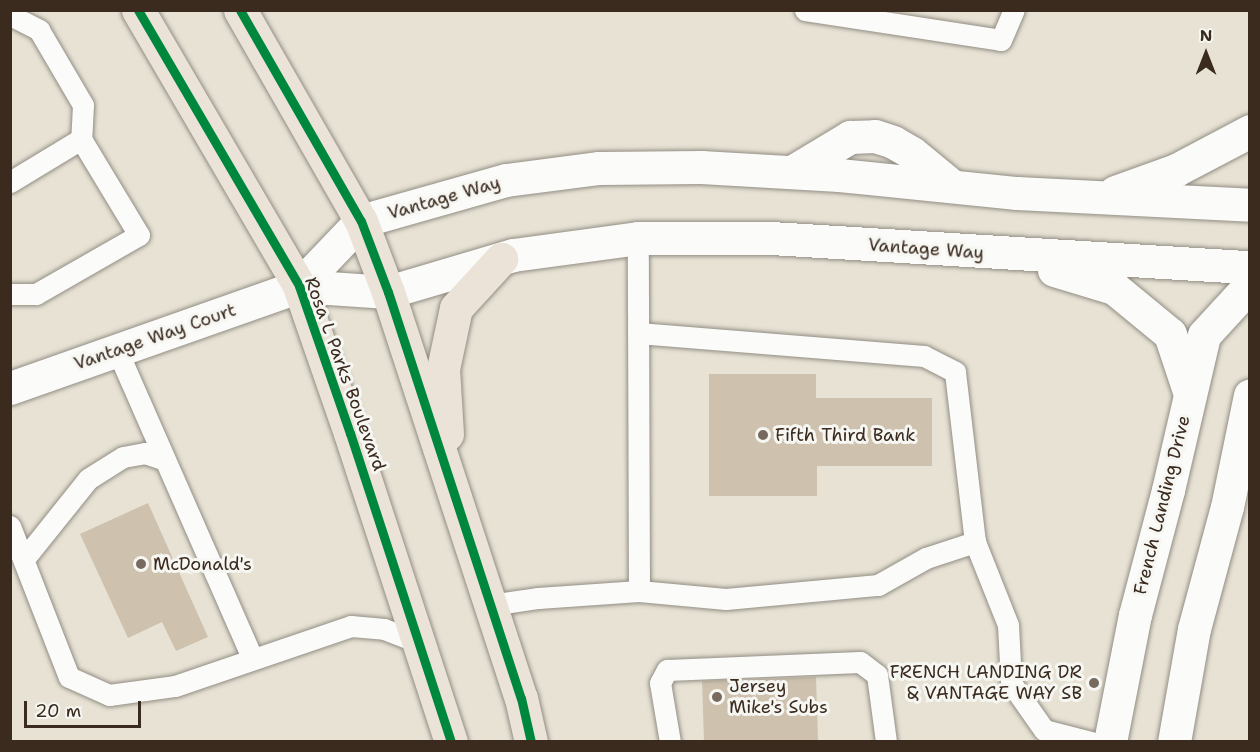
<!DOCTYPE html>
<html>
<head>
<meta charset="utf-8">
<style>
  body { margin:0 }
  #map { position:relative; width:1260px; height:752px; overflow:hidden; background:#e7e2d4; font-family:"Shantell Sans",sans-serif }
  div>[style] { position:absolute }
  .building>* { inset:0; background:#cec2af }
  .roads { filter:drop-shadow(0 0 2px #928d84) drop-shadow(0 0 2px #928d84) }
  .service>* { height:21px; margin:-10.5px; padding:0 10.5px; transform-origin:10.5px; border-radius:10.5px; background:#fbfbf9 }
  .minor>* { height:33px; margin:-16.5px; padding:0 16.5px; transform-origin:16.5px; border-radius:16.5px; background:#fbfbf9 }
  .tertiary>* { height:33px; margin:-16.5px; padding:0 16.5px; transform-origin:16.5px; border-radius:16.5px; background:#fbfbf9 }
  .primary>* { height:33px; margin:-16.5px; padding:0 16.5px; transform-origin:16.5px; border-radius:16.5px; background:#ebe3d8 }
  .cycleway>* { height:9px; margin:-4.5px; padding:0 4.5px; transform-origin:4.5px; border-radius:4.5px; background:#00873e }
  .dots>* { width:16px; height:16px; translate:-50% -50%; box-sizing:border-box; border:3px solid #f6f6f2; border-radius:50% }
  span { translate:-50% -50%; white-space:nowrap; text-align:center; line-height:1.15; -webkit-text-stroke:6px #f6f6f2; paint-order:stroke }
  .street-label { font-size:18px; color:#3b2a1e }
  .poi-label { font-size:18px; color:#3b2a1e }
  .left { translate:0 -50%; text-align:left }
  .right { translate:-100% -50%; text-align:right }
  .frame { position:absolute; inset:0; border:12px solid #3b2a1e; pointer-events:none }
  .north { position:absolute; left:1176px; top:24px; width:60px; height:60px; -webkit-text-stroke:4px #f6f6f2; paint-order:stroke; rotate:0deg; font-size:16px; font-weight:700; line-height:24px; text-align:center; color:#3b2a1e }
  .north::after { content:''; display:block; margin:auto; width:21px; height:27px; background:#3b2a1e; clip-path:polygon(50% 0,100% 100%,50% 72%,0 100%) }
  .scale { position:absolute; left:24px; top:701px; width:117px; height:27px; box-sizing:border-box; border:3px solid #3b2a1e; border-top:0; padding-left:8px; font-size:18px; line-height:21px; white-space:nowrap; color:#3b2a1e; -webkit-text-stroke:4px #f6f6f2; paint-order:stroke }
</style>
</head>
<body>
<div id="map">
  <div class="building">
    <i style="clip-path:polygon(709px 374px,816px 374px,816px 398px,932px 398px,932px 466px,817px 466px,817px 496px,709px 496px)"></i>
    <i style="clip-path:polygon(148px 503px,208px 637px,176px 651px,162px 622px,128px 638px,80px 534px)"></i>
    <i style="clip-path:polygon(816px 677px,818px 741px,704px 741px,702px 681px)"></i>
  </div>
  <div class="roads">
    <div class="service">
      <i style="left:805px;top:10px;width:198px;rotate:8.7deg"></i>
      <i style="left:1001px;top:40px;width:33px;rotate:-67deg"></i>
      <i style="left:10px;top:15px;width:33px;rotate:27deg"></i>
      <i style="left:39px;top:30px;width:87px;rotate:59.6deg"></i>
      <i style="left:83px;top:105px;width:34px;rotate:93deg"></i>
      <i style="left:10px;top:182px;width:83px;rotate:-31.2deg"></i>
      <i style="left:81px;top:139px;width:112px;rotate:58.9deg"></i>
      <i style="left:139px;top:235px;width:119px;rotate:150.2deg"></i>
      <i style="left:36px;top:294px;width:26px;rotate:180deg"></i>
      <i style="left:638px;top:333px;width:287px;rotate:4.6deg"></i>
      <i style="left:924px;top:356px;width:35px;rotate:27deg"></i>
      <i style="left:955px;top:372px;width:171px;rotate:83.3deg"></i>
      <i style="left:975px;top:542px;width:89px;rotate:68.3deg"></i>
      <i style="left:1008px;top:625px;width:58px;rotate:87deg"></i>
      <i style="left:1011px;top:683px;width:57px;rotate:54.9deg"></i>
      <i style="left:1044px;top:730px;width:49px;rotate:14.3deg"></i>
      <i style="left:117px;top:350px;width:336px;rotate:66.3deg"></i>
      <i style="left:10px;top:526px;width:162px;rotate:68.7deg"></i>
      <i style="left:69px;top:677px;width:44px;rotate:24.2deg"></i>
      <i style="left:109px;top:695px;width:67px;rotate:-7.8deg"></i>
      <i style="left:175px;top:686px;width:186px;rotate:-18.8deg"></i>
      <i style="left:351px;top:626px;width:33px;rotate:5deg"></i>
      <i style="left:384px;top:629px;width:36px;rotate:21deg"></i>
      <i style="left:24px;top:559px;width:102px;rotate:-51.3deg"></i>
      <i style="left:88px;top:479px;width:41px;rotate:-32.2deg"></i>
      <i style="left:123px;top:457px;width:22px;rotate:-10deg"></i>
      <i style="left:145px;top:453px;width:21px;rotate:19deg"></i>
      <i style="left:639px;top:591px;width:87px;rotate:5.3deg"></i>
      <i style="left:726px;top:599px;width:153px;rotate:-5.3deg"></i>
      <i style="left:878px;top:585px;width:55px;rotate:-29.4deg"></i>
      <i style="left:926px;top:558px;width:52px;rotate:-18.1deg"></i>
      <i style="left:490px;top:605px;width:49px;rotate:-8.3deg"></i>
      <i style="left:538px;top:598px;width:101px;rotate:-4deg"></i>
      <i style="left:639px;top:591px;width:353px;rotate:-90.2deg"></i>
      <i style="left:670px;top:742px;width:60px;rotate:-99.6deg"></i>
      <i style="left:660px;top:683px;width:15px;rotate:-62deg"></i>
      <i style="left:667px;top:670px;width:193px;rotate:-2.4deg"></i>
      <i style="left:860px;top:662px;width:21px;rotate:37deg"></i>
      <i style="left:877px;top:675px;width:68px;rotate:82.3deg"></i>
    </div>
    <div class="minor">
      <i style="left:10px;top:388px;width:306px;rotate:-19.4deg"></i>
    </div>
    <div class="tertiary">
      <i style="left:792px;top:172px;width:68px;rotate:-31.1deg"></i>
      <i style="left:850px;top:137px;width:25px;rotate:-2deg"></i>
      <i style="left:875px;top:136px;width:19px;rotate:18deg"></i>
      <i style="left:893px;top:142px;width:22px;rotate:30deg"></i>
      <i style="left:912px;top:153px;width:52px;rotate:39.5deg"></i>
      <i style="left:1115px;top:192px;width:65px;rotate:-19.8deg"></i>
      <i style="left:1176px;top:170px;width:84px;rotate:-27.8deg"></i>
      <i style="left:1054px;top:270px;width:63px;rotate:16.7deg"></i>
      <i style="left:1114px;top:288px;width:72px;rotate:39.4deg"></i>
      <i style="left:1170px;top:334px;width:63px;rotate:71.6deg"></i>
      <i style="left:299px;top:286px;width:90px;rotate:-46.4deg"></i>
      <i style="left:361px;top:221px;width:151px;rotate:-15.8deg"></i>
      <i style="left:506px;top:180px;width:94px;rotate:-7.4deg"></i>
      <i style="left:599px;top:168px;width:102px;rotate:-0.6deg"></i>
      <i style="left:701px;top:167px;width:138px;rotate:3.3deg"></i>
      <i style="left:839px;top:175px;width:179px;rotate:5.8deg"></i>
      <i style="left:1017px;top:193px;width:233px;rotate:2.9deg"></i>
      <i style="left:299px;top:286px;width:89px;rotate:3.9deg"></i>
      <i style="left:388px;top:292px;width:130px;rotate:-16.5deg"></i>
      <i style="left:513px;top:255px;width:126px;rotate:-7.7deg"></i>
      <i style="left:638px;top:238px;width:133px"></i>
      <i style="left:771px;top:238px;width:480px;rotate:3.5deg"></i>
      <i style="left:1110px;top:742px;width:129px;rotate:-78.9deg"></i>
      <i style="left:1135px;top:615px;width:129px;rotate:-75.2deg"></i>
      <i style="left:1168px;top:490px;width:159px;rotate:-76.9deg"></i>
      <i style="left:1204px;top:335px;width:68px;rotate:-47.4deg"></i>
      <i style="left:1174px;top:742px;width:115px;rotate:-80deg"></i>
      <i style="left:1194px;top:629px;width:126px;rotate:-74.9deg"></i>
      <i style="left:1227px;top:507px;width:114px;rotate:-78.4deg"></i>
    </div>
    <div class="primary">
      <i style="left:138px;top:10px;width:320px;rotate:59.7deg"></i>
      <i style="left:299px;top:286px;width:156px;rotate:70.9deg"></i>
      <i style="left:350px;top:433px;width:325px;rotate:71.9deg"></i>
      <i style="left:240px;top:10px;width:243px;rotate:60.2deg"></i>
      <i style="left:361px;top:221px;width:76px;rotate:69.2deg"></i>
      <i style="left:388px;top:292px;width:427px;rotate:71.9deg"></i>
      <i style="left:521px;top:698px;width:45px;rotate:77.2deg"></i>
      <i style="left:447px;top:434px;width:65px;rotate:-93.5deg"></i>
      <i style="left:443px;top:369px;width:62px;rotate:-78deg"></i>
      <i style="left:456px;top:308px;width:67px;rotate:-47.4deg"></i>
    </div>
  </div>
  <div class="cycleway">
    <i style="left:138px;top:10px;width:320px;rotate:59.7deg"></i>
    <i style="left:299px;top:286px;width:156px;rotate:70.9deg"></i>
    <i style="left:350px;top:433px;width:325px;rotate:71.9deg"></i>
    <i style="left:240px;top:10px;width:243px;rotate:60.2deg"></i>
    <i style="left:361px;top:221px;width:76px;rotate:69.2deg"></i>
    <i style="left:388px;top:292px;width:427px;rotate:71.9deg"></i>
    <i style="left:521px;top:698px;width:45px;rotate:77.2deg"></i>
  </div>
  <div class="dots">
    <i style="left:763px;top:435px;background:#776a5e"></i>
    <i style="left:141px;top:564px;background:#776a5e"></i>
    <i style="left:1094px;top:683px;background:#776a5e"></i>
    <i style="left:717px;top:697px;background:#776a5e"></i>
  </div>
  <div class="street-label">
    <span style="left:444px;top:198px;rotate:-16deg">Vantage Way</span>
    <span style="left:926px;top:249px;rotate:4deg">Vantage Way</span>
    <span style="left:155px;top:337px;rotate:-19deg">Vantage Way Court</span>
    <span style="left:345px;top:374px;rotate:70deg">Rosa L Parks Boulevard</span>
    <span style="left:1162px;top:505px;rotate:-76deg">French Landing Drive</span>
  </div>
  <div class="poi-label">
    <span class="left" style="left:775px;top:435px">Fifth Third Bank</span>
    <span class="left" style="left:153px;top:564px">McDonald's</span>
    <span class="right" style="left:1082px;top:683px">FRENCH LANDING DR<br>&amp; VANTAGE WAY SB</span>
    <span class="left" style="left:729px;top:697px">Jersey<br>Mike's Subs</span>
  </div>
  <div class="frame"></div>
  <div class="north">N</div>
  <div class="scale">20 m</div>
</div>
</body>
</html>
